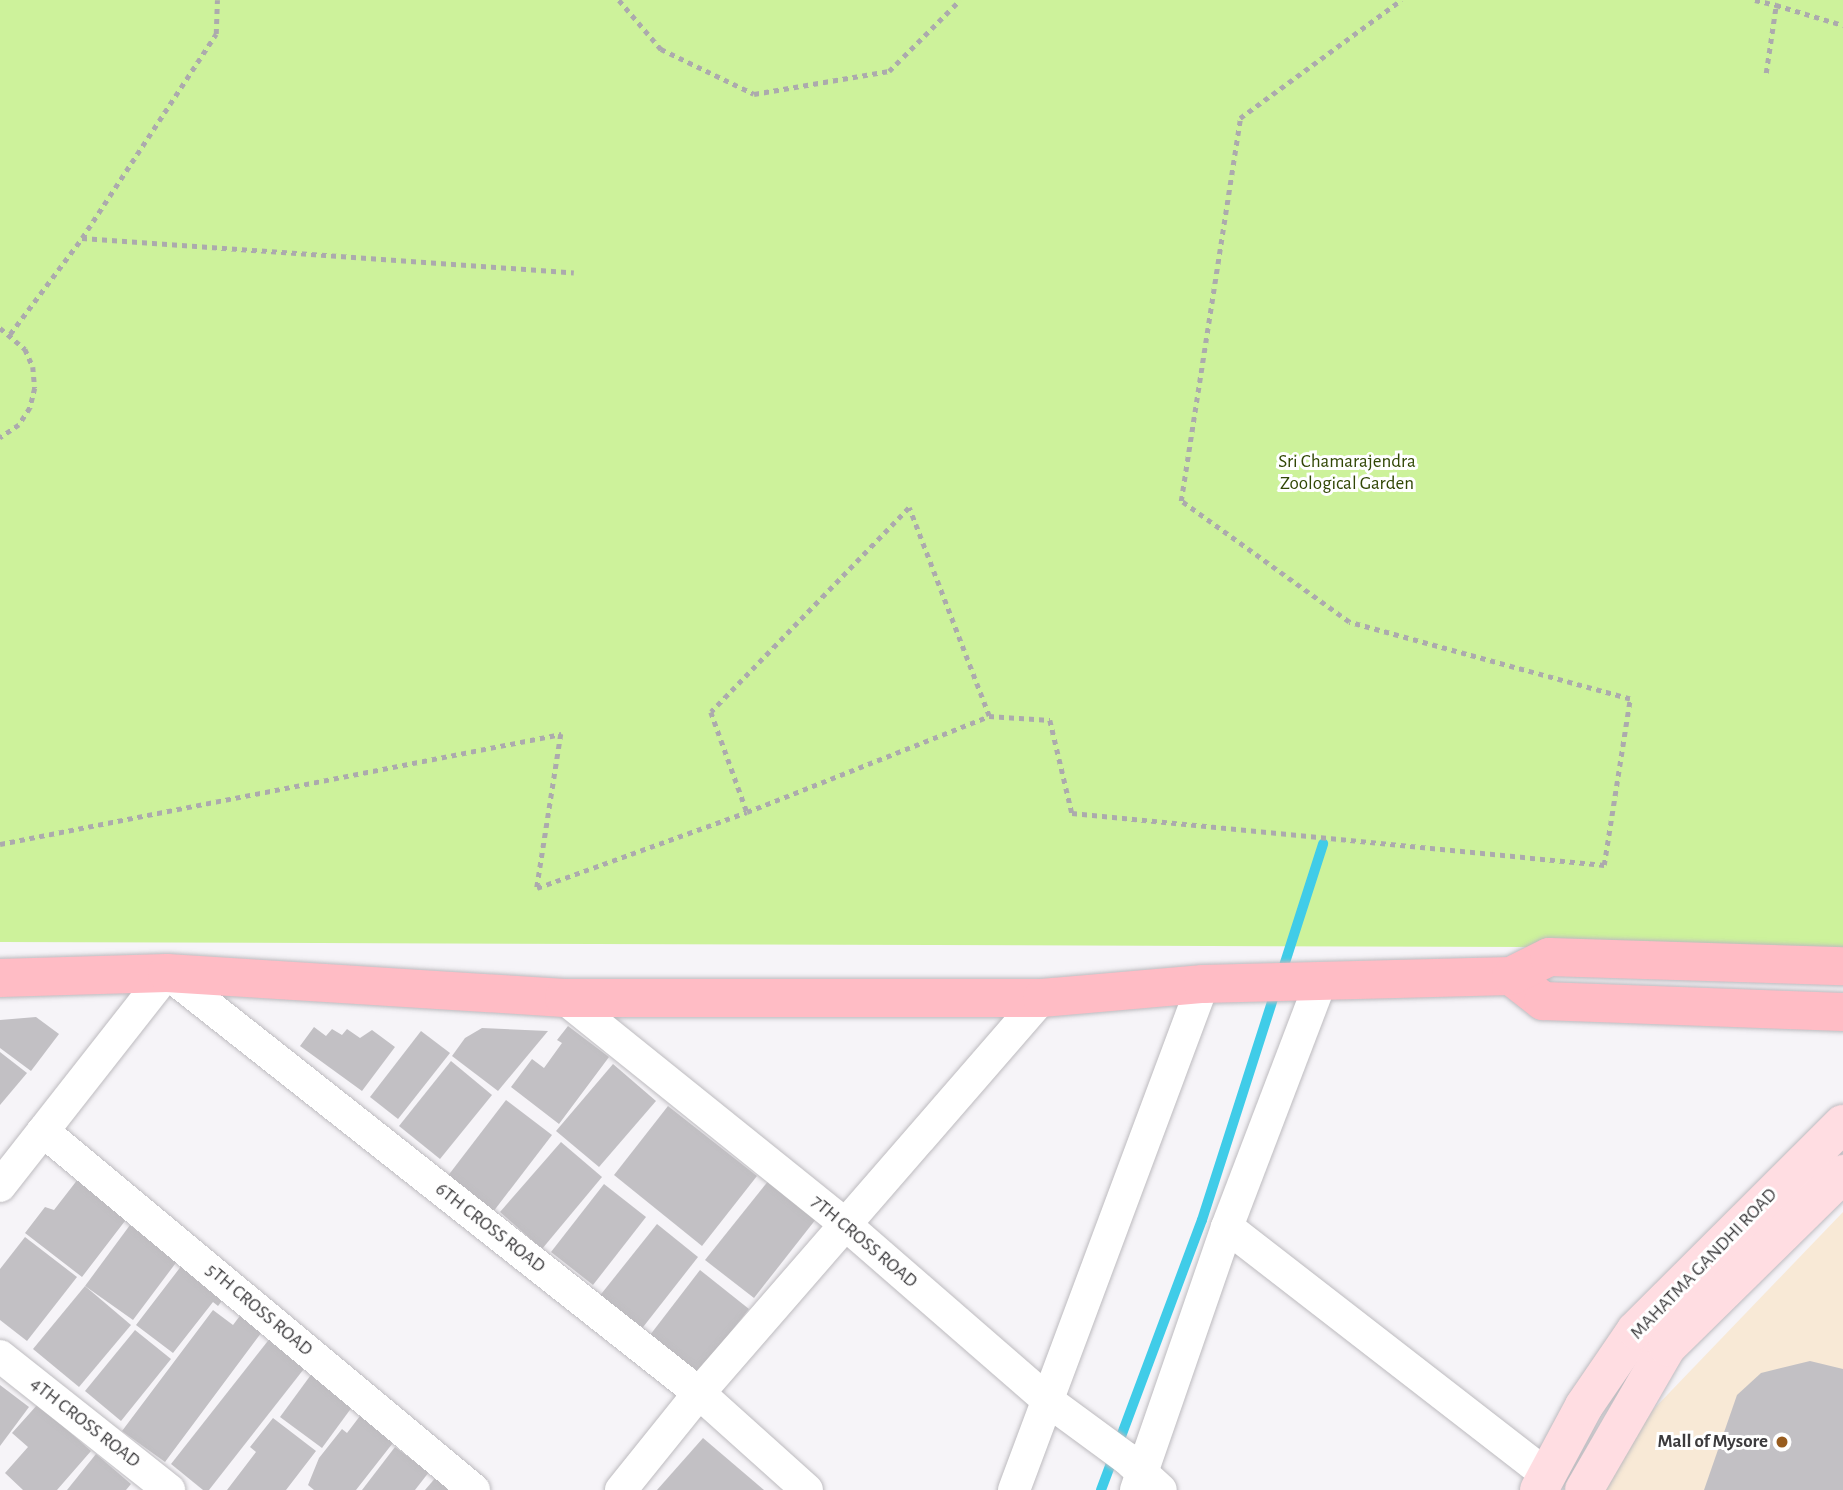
<!DOCTYPE html>
<html>
<head>
<meta charset="utf-8">
<style>
  body { margin:0 }
  #map { position:relative; width:1843px; height:1490px; overflow:hidden; background:#f6f4f8; font-family:"Alegreya Sans",sans-serif }
  div>[style] { position:absolute }
  .commercial>* { inset:0; background:#f8e9d6 }
  .green>* { inset:0; background:#cdf29b }
  .stream>* { height:10px; margin:-5px; padding:0 5px; transform-origin:5px; border-radius:5px; background:#40cce8 }
  .building>* { inset:0; background:#c2c0c4 }
  .path>* { height:4.5px; margin-top:-2.25px; transform-origin:0; background:repeating-linear-gradient(90deg,#acaaad 0 5px,transparent 0 10px) }
  .roads { filter:drop-shadow(0 0 2px #bdbbbf) drop-shadow(0 0 2px #bdbbbf) }
  .street>* { height:32px; margin:-16px; padding:0 16px; transform-origin:16px; border-radius:16px; background:#fff }
  .secondary>* { height:38px; margin:-19px; padding:0 19px; transform-origin:19px; border-radius:19px; background:#ffdde2 }
  .primary>* { height:38px; margin:-19px; padding:0 19px; transform-origin:19px; border-radius:19px; background:#ffbcc5 }
  .dots>* { width:19px; height:19px; translate:-50% -50%; box-sizing:border-box; border:4px solid #fff; border-radius:50% }
  span { translate:-50% -50%; white-space:nowrap; text-align:center; line-height:1.15; -webkit-text-stroke:6px #fff; paint-order:stroke }
  .park-label { font-size:19px; color:#314705 }
  .street-label { font-size:19px; color:#3c3b3d }
  .poi-label { font-size:19px; color:#3c3b3d; font-weight:700 }
  .right { translate:-100% -50%; text-align:right }
</style>
</head>
<body>
<div id="map">
  <div class="commercial">
    <i style="clip-path:polygon(1843px 1212px,1843px 1490px,1596px 1490px,1622px 1442px)"></i>
  </div>
  <div class="green">
    <i style="clip-path:polygon(0 0,1843px 0,1843px 948px,0 942px)"></i>
  </div>
  <div class="stream">
    <i style="left:1281px;top:975px;width:138px;rotate:-72.2deg"></i>
    <i style="left:1101px;top:1490px;width:288px;rotate:-69.5deg"></i>
    <i style="left:1202px;top:1220px;width:242px;rotate:-72.2deg"></i>
  </div>
  <div class="building">
    <i style="clip-path:polygon(36px 1017px,59px 1034px,31px 1071px,0 1048px,0 1020px)"></i>
    <i style="clip-path:polygon(568px 1026px,609px 1057px,559px 1124px,511px 1087px,532px 1059px,544px 1068px,562px 1043px,557px 1040px)"></i>
    <i style="clip-path:polygon(314px 1027px,326px 1036px,332px 1029px,342px 1035px,347px 1029px,360px 1038px,372px 1030px,395px 1047px,362px 1091px,300px 1046px)"></i>
    <i style="clip-path:polygon(482px 1028px,548px 1031px,498px 1091px,452px 1056px,465px 1038px)"></i>
    <i style="clip-path:polygon(421px 1031px,450px 1053px,398px 1119px,370px 1097px)"></i>
    <i style="clip-path:polygon(0 1052px,27px 1073px,0 1105px)"></i>
    <i style="clip-path:polygon(451px 1061px,492px 1095px,440px 1159px,399px 1126px)"></i>
    <i style="clip-path:polygon(613px 1064px,656px 1101px,599px 1167px,556px 1131px)"></i>
    <i style="clip-path:polygon(506px 1100px,552px 1135px,493px 1212px,447px 1177px)"></i>
    <i style="clip-path:polygon(668px 1106px,757px 1176px,702px 1246px,614px 1175px)"></i>
    <i style="clip-path:polygon(561px 1142px,602px 1177px,542px 1249px,500px 1212px)"></i>
    <i style="clip-path:polygon(78px 1179px,128px 1217px,82px 1277px,25px 1233px,45px 1207px,54px 1210px)"></i>
    <i style="clip-path:polygon(769px 1180px,816px 1219px,754px 1298px,705px 1260px)"></i>
    <i style="clip-path:polygon(604px 1184px,646px 1217px,593px 1285px,551px 1252px)"></i>
    <i style="clip-path:polygon(657px 1224px,698px 1257px,640px 1331px,598px 1298px)"></i>
    <i style="clip-path:polygon(130px 1225px,178px 1260px,133px 1320px,85px 1286px)"></i>
    <i style="clip-path:polygon(25px 1237px,77px 1277px,27px 1341px,0 1320px,0 1269px)"></i>
    <i style="clip-path:polygon(182px 1265px,224px 1298px,218px 1306px,213px 1302px,173px 1353px,136px 1325px)"></i>
    <i style="clip-path:polygon(700px 1270px,749px 1309px,695px 1377px,647px 1339px)"></i>
    <i style="clip-path:polygon(85px 1286px,131px 1325px,79px 1387px,33px 1349px)"></i>
    <i style="clip-path:polygon(213px 1310px,233px 1325px,242px 1313px,264px 1329px,165px 1462px,122px 1431px)"></i>
    <i style="clip-path:polygon(135px 1330px,171px 1359px,121px 1421px,85px 1391px)"></i>
    <i style="clip-path:polygon(271px 1337px,307px 1365px,209px 1490px,203px 1490px,171px 1464px)"></i>
    <i style="clip-path:polygon(1810px 1361px,1843px 1369px,1843px 1490px,1704px 1490px,1737px 1395px,1761px 1373px)"></i>
    <i style="clip-path:polygon(313px 1372px,355px 1403px,322px 1448px,280px 1417px)"></i>
    <i style="clip-path:polygon(0 1385px,29px 1407px,0 1446px)"></i>
    <i style="clip-path:polygon(38px 1404px,91px 1451px,57px 1490px,23px 1490px,5px 1473px,28px 1447px,12px 1433px)"></i>
    <i style="clip-path:polygon(363px 1412px,396px 1439px,356px 1490px,314px 1490px,308px 1485px,319px 1458px,342px 1429px,347px 1433px)"></i>
    <i style="clip-path:polygon(273px 1418px,316px 1451px,286px 1490px,227px 1490px,256px 1452px,250px 1447px)"></i>
    <i style="clip-path:polygon(703px 1438px,764px 1490px,657px 1490px)"></i>
    <i style="clip-path:polygon(395px 1447px,429px 1472px,415px 1490px,362px 1490px)"></i>
    <i style="clip-path:polygon(96px 1454px,131px 1484px,126px 1490px,67px 1490px)"></i>
    <i style="clip-path:polygon(437px 1476px,455px 1490px,425px 1490px)"></i>
  </div>
  <div class="path">
    <i style="left:619px;top:0;width:65px;rotate:49.4deg"></i>
    <i style="left:661px;top:49px;width:103px;rotate:25.8deg"></i>
    <i style="left:754px;top:94px;width:137px;rotate:-9.7deg"></i>
    <i style="left:889px;top:71px;width:100px;rotate:-45deg"></i>
    <i style="left:1755px;top:0;width:22px;rotate:13deg"></i>
    <i style="left:1766px;top:73px;width:69px;rotate:-81.6deg"></i>
    <i style="left:1776px;top:5px;width:70px;rotate:16.6deg"></i>
    <i style="left:82px;top:238px;width:493px;rotate:4deg"></i>
    <i style="left:0;top:328px;width:33px;rotate:40deg"></i>
    <i style="left:25px;top:349px;width:20px;rotate:66deg"></i>
    <i style="left:33px;top:367px;width:21px;rotate:85deg"></i>
    <i style="left:35px;top:388px;width:21px;rotate:104deg"></i>
    <i style="left:30px;top:408px;width:20px;rotate:123deg"></i>
    <i style="left:19px;top:425px;width:23px;rotate:146deg"></i>
    <i style="left:10px;top:334px;width:120px;rotate:-53.1deg"></i>
    <i style="left:82px;top:238px;width:244px;rotate:-56.7deg"></i>
    <i style="left:216px;top:34px;width:34px;rotate:-88deg"></i>
    <i style="left:989px;top:716px;width:223px;rotate:-111deg"></i>
    <i style="left:909px;top:508px;width:284px;rotate:134.1deg"></i>
    <i style="left:711px;top:712px;width:106px;rotate:70.2deg"></i>
    <i style="left:747px;top:812px;width:260px;rotate:-21.6deg"></i>
    <i style="left:989px;top:716px;width:61px;rotate:3.8deg"></i>
    <i style="left:1050px;top:720px;width:96px;rotate:76.7deg"></i>
    <i style="left:1072px;top:813px;width:535px;rotate:5.58deg"></i>
    <i style="left:1604px;top:865px;width:168px;rotate:-81.1deg"></i>
    <i style="left:1630px;top:699px;width:291px;rotate:-164.7deg"></i>
    <i style="left:1349px;top:622px;width:207px;rotate:-144.2deg"></i>
    <i style="left:1181px;top:501px;width:388px;rotate:-81.2deg"></i>
    <i style="left:1240px;top:118px;width:200px;rotate:-36.2deg"></i>
    <i style="left:0;top:844px;width:572px;rotate:-11.09deg"></i>
    <i style="left:561px;top:734px;width:156px;rotate:98.9deg"></i>
    <i style="left:537px;top:888px;width:223px;rotate:-19.9deg"></i>
  </div>
  <div class="roads">
    <div class="street">
      <i style="left:564px;top:998px;width:362px;rotate:38.8deg"></i>
      <i style="left:846px;top:1225px;width:267px;rotate:41deg"></i>
      <i style="left:1047px;top:1400px;width:98px;rotate:36.3deg"></i>
      <i style="left:1126px;top:1458px;width:47px;rotate:42.4deg"></i>
      <i style="left:43px;top:1131px;width:561px;rotate:39.79deg"></i>
      <i style="left:0;top:1186px;width:271px;rotate:-51.9deg"></i>
      <i style="left:167px;top:973px;width:678px;rotate:38.29deg"></i>
      <i style="left:699px;top:1393px;width:145px;rotate:41.9deg"></i>
      <i style="left:1227px;top:1227px;width:405px;rotate:37.8deg"></i>
      <i style="left:0;top:1356px;width:216px;rotate:38.4deg"></i>
      <i style="left:621px;top:1490px;width:124px;rotate:-51.2deg"></i>
      <i style="left:699px;top:1393px;width:523px;rotate:-49.03deg"></i>
      <i style="left:1014px;top:1490px;width:540px;rotate:-69.52deg"></i>
      <i style="left:1136px;top:1490px;width:278px;rotate:-70.9deg"></i>
      <i style="left:1227px;top:1227px;width:261px;rotate:-69.1deg"></i>
    </div>
    <div class="secondary">
      <i style="left:1539px;top:1490px;width:95px;rotate:-61.8deg"></i>
      <i style="left:1584px;top:1406px;width:92px;rotate:-55.6deg"></i>
      <i style="left:1636px;top:1330px;width:292px;rotate:-44.9deg"></i>
      <i style="left:1584px;top:1490px;width:165px;rotate:-59.9deg"></i>
      <i style="left:1667px;top:1347px;width:247px;rotate:-44.5deg"></i>
    </div>
    <div class="primary">
      <i style="left:1511px;top:976px;width:41px;rotate:38deg"></i>
      <i style="left:1543px;top:1001px;width:300px;rotate:2.1deg"></i>
      <i style="left:0;top:978px;width:167px;rotate:-1.7deg"></i>
      <i style="left:167px;top:973px;width:398px;rotate:3.6deg"></i>
      <i style="left:564px;top:998px;width:478px"></i>
      <i style="left:1042px;top:998px;width:162px;rotate:-5deg"></i>
      <i style="left:1203px;top:984px;width:308px;rotate:-1.5deg"></i>
      <i style="left:1511px;top:976px;width:42px;rotate:-26.6deg"></i>
      <i style="left:1549px;top:957px;width:294px;rotate:1.8deg"></i>
    </div>
  </div>
  <div class="dots">
    <i style="left:1782px;top:1442px;background:#985c1e"></i>
  </div>
  <div class="park-label">
    <span style="left:1347px;top:473px">Sri Chamarajendra<br>Zoological Garden</span>
  </div>
  <div class="street-label">
    <span style="left:490px;top:1228px;rotate:38deg">6TH CROSS ROAD</span>
    <span style="left:864px;top:1242px;rotate:40deg">7TH CROSS ROAD</span>
    <span style="left:1704px;top:1264px;rotate:-46deg">MAHATMA GANDHI ROAD</span>
    <span style="left:259px;top:1310px;rotate:40deg">5TH CROSS ROAD</span>
    <span style="left:85px;top:1423px;rotate:38deg">4TH CROSS ROAD</span>
  </div>
  <div class="poi-label">
    <span class="right" style="left:1768px;top:1442px">Mall of Mysore</span>
  </div>
</div>
</body>
</html>
